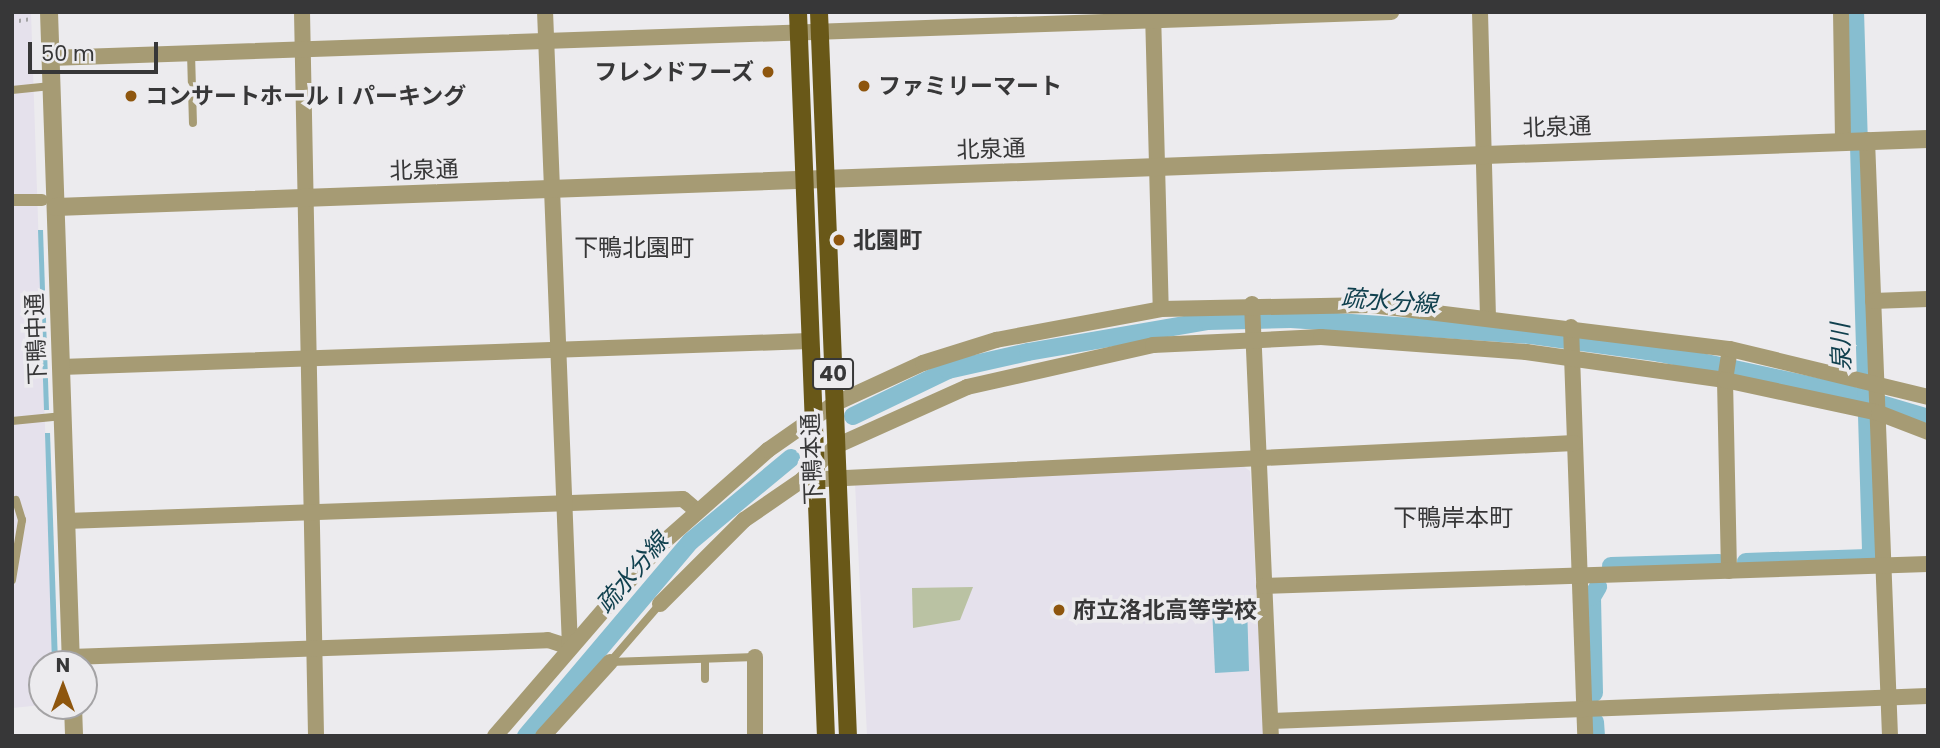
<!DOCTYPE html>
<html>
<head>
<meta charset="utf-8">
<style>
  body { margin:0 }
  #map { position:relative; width:1940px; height:748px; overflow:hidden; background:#ecebee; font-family:Poppins,"Noto Sans JP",sans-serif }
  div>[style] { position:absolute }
  .built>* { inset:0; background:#e5e1ec }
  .green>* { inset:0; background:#bac2a3 }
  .water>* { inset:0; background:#87bed0 }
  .stream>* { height:5px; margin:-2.5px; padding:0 2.5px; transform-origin:2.5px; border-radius:2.5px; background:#87bed0 }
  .canal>* { height:18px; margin:-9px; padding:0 9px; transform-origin:9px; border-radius:9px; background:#87bed0 }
  .path>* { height:3.5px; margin-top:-1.75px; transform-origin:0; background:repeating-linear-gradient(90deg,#a3a3a5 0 2px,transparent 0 7px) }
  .service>* { height:8px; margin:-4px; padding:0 4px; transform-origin:4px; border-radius:4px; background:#a69b74 }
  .pedestrian>* { height:12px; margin:-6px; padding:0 6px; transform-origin:6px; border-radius:6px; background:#a69b74 }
  .minor>* { height:16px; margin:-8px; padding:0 8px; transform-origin:8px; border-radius:8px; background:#a69b74 }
  .tertiary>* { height:18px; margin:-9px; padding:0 9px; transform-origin:9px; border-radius:9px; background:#a69b74 }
  .primary>* { height:18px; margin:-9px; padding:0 9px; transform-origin:9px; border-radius:9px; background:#695818 }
  .dots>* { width:19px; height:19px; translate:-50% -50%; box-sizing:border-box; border:4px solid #ecebee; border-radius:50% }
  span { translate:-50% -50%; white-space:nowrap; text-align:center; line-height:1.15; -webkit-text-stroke:7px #ecebee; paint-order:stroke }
  .shield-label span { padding:2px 5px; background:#ecebee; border:2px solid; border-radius:5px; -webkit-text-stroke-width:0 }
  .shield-label { font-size:21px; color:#373738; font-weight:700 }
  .poi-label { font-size:23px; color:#373738; font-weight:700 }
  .right { translate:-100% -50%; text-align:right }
  .left { translate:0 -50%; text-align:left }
  .street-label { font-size:23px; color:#373738 }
  .neighbourhood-label { font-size:24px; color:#373738 }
  .water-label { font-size:24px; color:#10404e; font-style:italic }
  .frame { position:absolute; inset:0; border:14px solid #373738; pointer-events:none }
  .north { position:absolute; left:28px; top:650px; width:70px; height:70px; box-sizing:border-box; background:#ecebee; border:2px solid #a4a3a5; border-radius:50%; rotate:0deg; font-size:19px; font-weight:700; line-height:28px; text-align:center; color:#373738 }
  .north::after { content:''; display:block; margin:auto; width:24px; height:32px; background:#8e560e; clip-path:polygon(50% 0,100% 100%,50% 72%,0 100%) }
  .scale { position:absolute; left:28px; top:42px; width:130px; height:32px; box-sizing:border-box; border:4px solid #373738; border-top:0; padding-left:9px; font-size:21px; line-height:24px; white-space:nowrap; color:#373738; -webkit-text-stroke:5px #ecebee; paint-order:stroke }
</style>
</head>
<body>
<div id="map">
  <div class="built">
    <i style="clip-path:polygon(12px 12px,31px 12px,53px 664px,42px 664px,42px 705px,12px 708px)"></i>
    <i style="clip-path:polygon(1243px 466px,1250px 471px,1264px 736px,867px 736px,855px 483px)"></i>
  </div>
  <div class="green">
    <i style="clip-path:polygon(973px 587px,960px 620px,913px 628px,912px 588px)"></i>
  </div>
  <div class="water">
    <i style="clip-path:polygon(38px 230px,43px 230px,49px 410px,44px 410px)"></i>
    <i style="clip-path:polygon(45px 433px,50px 433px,58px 664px,52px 664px)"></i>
    <i style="clip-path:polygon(1247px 605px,1249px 671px,1215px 673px,1212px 607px)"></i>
  </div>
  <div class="stream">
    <i style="left:1841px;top:392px;width:22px;rotate:-5deg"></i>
    <i style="left:1863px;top:390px;width:20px;rotate:-84deg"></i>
  </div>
  <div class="canal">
    <i style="left:853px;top:416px;width:106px;rotate:-25.8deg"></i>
    <i style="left:948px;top:370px;width:82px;rotate:-12.7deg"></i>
    <i style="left:1028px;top:352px;width:183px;rotate:-9.8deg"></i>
    <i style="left:1208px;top:321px;width:83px;rotate:-1.4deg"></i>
    <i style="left:1291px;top:319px;width:241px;rotate:3.8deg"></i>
    <i style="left:1531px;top:335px;width:130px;rotate:7.9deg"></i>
    <i style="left:1660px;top:353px;width:185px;rotate:12.2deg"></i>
    <i style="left:1841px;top:392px;width:91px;rotate:16.6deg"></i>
    <i style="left:1746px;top:562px;width:122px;rotate:-1.9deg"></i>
    <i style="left:1868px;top:558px;width:9px;rotate:-69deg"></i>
    <i style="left:1871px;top:550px;width:538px;rotate:-91.7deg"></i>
    <i style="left:1611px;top:566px;width:108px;rotate:-1.6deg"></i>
    <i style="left:1594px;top:693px;width:96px;rotate:-91.2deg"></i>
    <i style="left:1592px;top:597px;width:12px;rotate:-59deg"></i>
    <i style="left:1595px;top:722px;width:14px;rotate:86deg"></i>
    <i style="left:526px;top:736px;width:255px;rotate:-49.8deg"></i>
    <i style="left:691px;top:541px;width:130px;rotate:-39.7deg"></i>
  </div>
  <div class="path">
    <i style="left:12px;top:22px;width:20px;rotate:-9deg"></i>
  </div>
  <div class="service">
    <i style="left:191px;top:53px;width:70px;rotate:88.4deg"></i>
    <i style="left:12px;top:90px;width:39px;rotate:-6deg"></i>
    <i style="left:12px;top:421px;width:51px;rotate:-5.6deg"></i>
    <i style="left:12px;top:580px;width:61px;rotate:-80.5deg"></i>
    <i style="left:22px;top:520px;width:21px;rotate:-107deg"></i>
    <i style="left:610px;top:662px;width:145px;rotate:-2deg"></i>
    <i style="left:610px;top:662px;width:77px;rotate:-49.2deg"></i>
    <i style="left:705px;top:679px;width:20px;rotate:-90deg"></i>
  </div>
  <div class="pedestrian">
    <i style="left:12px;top:200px;width:30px"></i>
  </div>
  <div class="minor">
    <i style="left:302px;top:12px;width:724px;rotate:88.89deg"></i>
    <i style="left:1153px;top:12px;width:297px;rotate:88.5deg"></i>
    <i style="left:1480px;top:12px;width:303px;rotate:88.5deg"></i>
    <i style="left:1841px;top:12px;width:129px;rotate:89.1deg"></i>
    <i style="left:50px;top:58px;width:1342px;rotate:-1.96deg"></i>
    <i style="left:1867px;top:140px;width:596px;rotate:87.79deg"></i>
    <i style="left:1873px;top:301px;width:55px;rotate:-2.1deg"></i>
    <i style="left:1252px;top:304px;width:432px;rotate:87.5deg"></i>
    <i style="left:1571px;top:327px;width:409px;rotate:88deg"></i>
    <i style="left:61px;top:367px;width:748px;rotate:-1.99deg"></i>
    <i style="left:804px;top:480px;width:771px;rotate:-2.75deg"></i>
    <i style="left:66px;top:521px;width:617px;rotate:-2.04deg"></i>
    <i style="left:683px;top:499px;width:16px;rotate:40deg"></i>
    <i style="left:1729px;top:571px;width:191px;rotate:-91.2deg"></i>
    <i style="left:1725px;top:380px;width:31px;rotate:-81deg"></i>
    <i style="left:1264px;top:586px;width:664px;rotate:-1.9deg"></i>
    <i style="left:660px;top:604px;width:119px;rotate:-45deg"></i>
    <i style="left:744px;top:520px;width:70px;rotate:-34.6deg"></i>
    <i style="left:802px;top:480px;width:48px;rotate:-45deg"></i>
    <i style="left:836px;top:446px;width:144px;rotate:-24.2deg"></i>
    <i style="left:967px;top:387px;width:191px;rotate:-12.7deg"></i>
    <i style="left:1153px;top:345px;width:168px;rotate:-2.7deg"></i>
    <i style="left:1321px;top:337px;width:206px;rotate:4.2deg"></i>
    <i style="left:1526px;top:352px;width:201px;rotate:8deg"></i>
    <i style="left:1725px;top:380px;width:157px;rotate:12.1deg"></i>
    <i style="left:1879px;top:413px;width:53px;rotate:21.2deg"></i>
    <i style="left:71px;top:657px;width:477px;rotate:-2deg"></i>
    <i style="left:548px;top:640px;width:23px;rotate:18deg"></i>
    <i style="left:570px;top:647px;width:635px;rotate:-92.25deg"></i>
    <i style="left:755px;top:657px;width:79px;rotate:90deg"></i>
    <i style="left:1271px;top:721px;width:657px;rotate:-2.18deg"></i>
    <i style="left:495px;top:736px;width:250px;rotate:-49.2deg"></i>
    <i style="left:658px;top:547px;width:147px;rotate:-41.4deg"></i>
    <i style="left:768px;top:450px;width:80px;rotate:-34.9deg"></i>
    <i style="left:834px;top:404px;width:98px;rotate:-24.7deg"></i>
    <i style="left:923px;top:363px;width:77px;rotate:-17.5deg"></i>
    <i style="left:996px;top:340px;width:168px;rotate:-10.6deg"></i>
    <i style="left:1161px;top:309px;width:210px;rotate:-1.1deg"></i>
    <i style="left:1371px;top:305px;width:362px;rotate:7deg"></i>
    <i style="left:1730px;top:349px;width:204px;rotate:13.6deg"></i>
    <i style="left:543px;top:736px;width:100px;rotate:-47.8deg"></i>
  </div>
  <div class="tertiary">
    <i style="left:49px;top:12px;width:652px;rotate:88.07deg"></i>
    <i style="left:56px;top:207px;width:1873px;rotate:-2.08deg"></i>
    <i style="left:73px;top:706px;width:30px;rotate:88deg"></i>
  </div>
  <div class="primary">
    <i style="left:798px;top:12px;width:725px;rotate:87.79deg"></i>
    <i style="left:819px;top:12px;width:725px;rotate:87.71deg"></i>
  </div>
  <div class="dots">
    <i style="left:768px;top:72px;background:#8e560e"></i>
    <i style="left:864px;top:86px;background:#8e560e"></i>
    <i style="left:131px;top:96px;background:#8e560e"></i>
    <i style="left:839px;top:240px;background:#8e560e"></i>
    <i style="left:1059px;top:610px;background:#8e560e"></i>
  </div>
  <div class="shield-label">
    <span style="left:833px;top:374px">40</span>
  </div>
  <div class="poi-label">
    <span class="right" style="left:754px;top:72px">フレンドフーズ</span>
    <span class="left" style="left:878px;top:86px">ファミリーマート</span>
    <span class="left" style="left:145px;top:96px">コンサートホールⅠパーキング</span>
    <span class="left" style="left:853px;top:240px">北園町</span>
    <span class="left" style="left:1073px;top:610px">府立洛北高等学校</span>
  </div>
  <div class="street-label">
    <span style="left:1557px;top:127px;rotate:-2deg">北泉通</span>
    <span style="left:991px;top:149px;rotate:-2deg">北泉通</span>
    <span style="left:424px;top:170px;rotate:-2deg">北泉通</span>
    <span style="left:36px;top:339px;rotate:-92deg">下鴨中通</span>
    <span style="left:812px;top:459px;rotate:-92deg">下鴨本通</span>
  </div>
  <div class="neighbourhood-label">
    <span style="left:634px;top:248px">下鴨北園町</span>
    <span style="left:1453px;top:518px">下鴨岸本町</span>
  </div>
  <div class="water-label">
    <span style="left:1389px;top:301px;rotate:4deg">疏水分線</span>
    <span style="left:1841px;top:347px;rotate:-92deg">泉川</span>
    <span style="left:632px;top:573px;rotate:-50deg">疏水分線</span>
  </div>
  <div class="frame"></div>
  <div class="north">N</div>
  <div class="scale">50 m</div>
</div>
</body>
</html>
